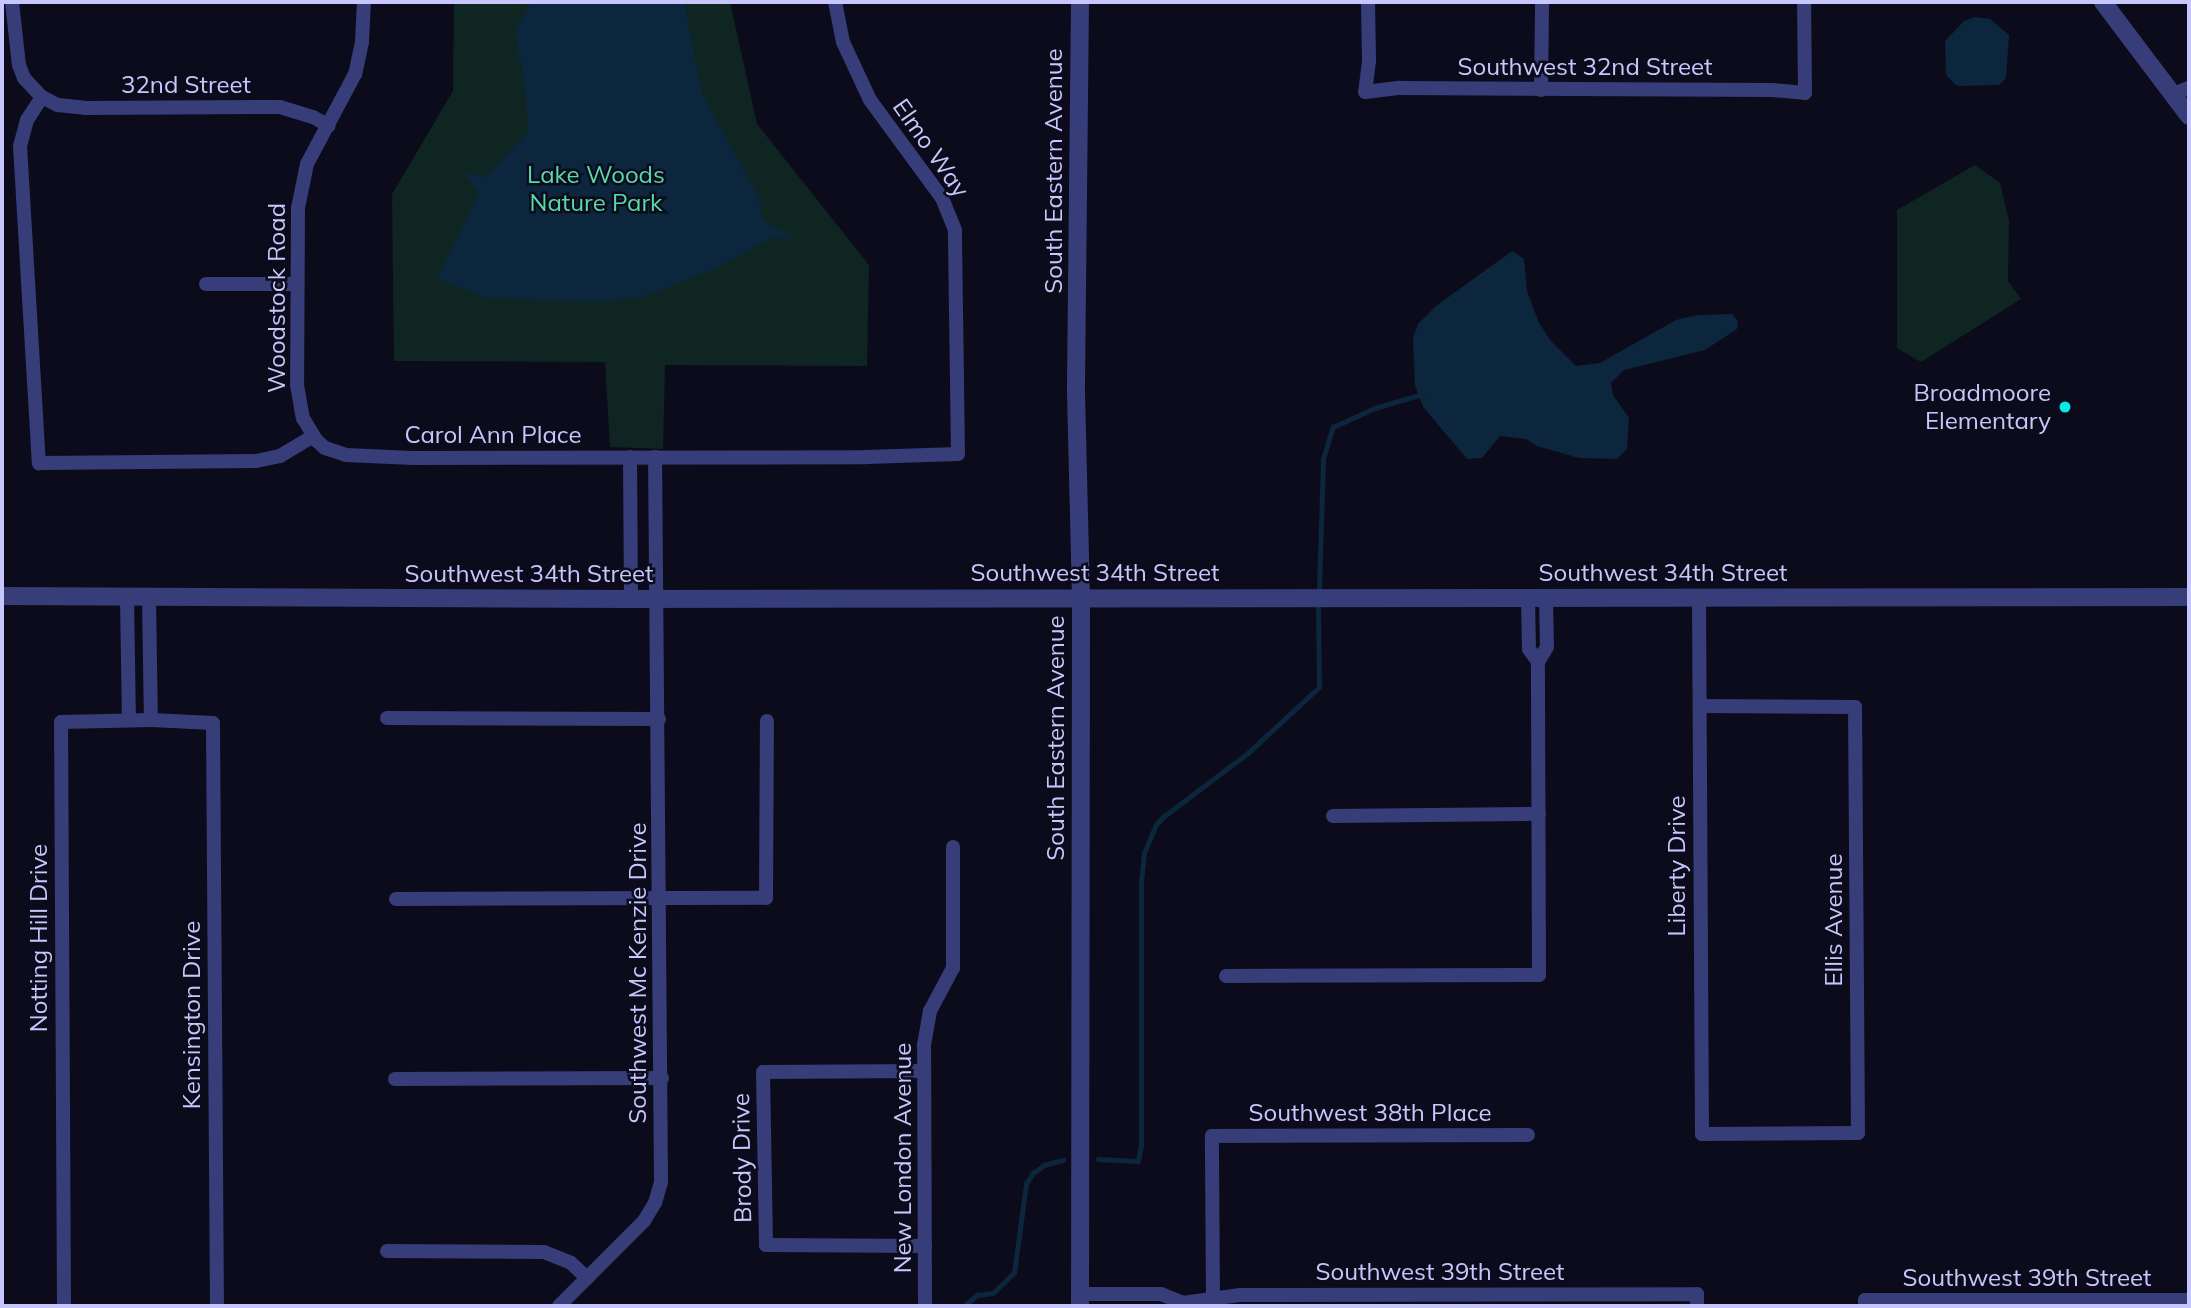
<!DOCTYPE html>
<html>
<head>
<meta charset="utf-8">
<style>
  body { margin:0 }
  #map { position:relative; width:2191px; height:1308px; overflow:hidden; background:#0c0b1b; font-family:Mulish,sans-serif }
  div>[style] { position:absolute }
  .green>* { inset:0; background:#0f2521 }
  .water>* { inset:0; background:#0c263e }
  .stream>* { height:4.5px; margin:-2.25px; padding:0 2.25px; transform-origin:2.25px; border-radius:2.25px; background:#0c263e }
  .minor>* { height:14px; margin:-7px; padding:0 7px; transform-origin:7px; border-radius:7px; background:#373d79 }
  .tertiary>* { height:18px; margin:-9px; padding:0 9px; transform-origin:9px; border-radius:9px; background:#373d79 }
  .dots>* { width:19px; height:19px; translate:-50% -50%; box-sizing:border-box; border:4px solid #0c0b1b; border-radius:50% }
  span { translate:-50% -50%; white-space:nowrap; text-align:center; line-height:1.15; -webkit-text-stroke:5px #0c0b1b; paint-order:stroke }
  .street-label { font-size:24px; color:#c7c7fe }
  .park-label { font-size:24px; color:#56daa9 }
  .poi-label { font-size:24px; color:#c7c7fe }
  .right { translate:-100% -50%; text-align:right }
  .frame { position:absolute; inset:0; border:4px solid #c7c7fe; pointer-events:none }
</style>
</head>
<body>
<div id="map">
  <div class="green">
    <i style="clip-path:polygon(454px 2px,730px 2px,757px 124px,869px 265px,867px 366px,665px 365px,663px 449px,610px 447px,605px 362px,394px 361px,392px 194px,453px 91px)"></i>
    <i style="clip-path:polygon(1975px 165px,2000px 183px,2009px 221px,2008px 281px,2021px 299px,1921px 362px,1897px 348px,1897px 210px)"></i>
  </div>
  <div class="water">
    <i style="clip-path:polygon(531px 2px,684px 2px,702px 93px,759px 198px,762px 219px,794px 238px,791px 240px,773px 237px,715px 269px,642px 297px,595px 302px,487px 298px,437px 279px,479px 192px,463px 172px,486px 177px,528px 132px,526px 95px,515px 31px)"></i>
    <i style="clip-path:polygon(1974px 17px,1990px 19px,2009px 35px,2006px 78px,1999px 85px,1957px 86px,1946px 75px,1945px 41px,1964px 21px)"></i>
    <i style="clip-path:polygon(1512px 251px,1524px 259px,1527px 291px,1539px 323px,1550px 340px,1576px 366px,1600px 363px,1676px 320px,1698px 315px,1732px 314px,1738px 321px,1737px 329px,1705px 350px,1624px 370px,1611px 383px,1613px 395px,1629px 418px,1627px 449px,1617px 459px,1579px 458px,1537px 446px,1526px 439px,1500px 436px,1482px 458px,1467px 459px,1423px 407px,1415px 385px,1413px 338px,1418px 324px,1436px 306px)"></i>
  </div>
  <div class="stream">
    <i style="left:1319px;top:588px;width:129px;rotate:-88.2deg"></i>
    <i style="left:1323px;top:459px;width:34px;rotate:-73deg"></i>
    <i style="left:1333px;top:427px;width:46px;rotate:-24.3deg"></i>
    <i style="left:1375px;top:408px;width:50px;rotate:-16.3deg"></i>
    <i style="left:1098px;top:1159px;width:40px;rotate:2.9deg"></i>
    <i style="left:1138px;top:1161px;width:15px;rotate:-79deg"></i>
    <i style="left:1141px;top:1146px;width:264px;rotate:-90deg"></i>
    <i style="left:1141px;top:882px;width:29px;rotate:-84deg"></i>
    <i style="left:1144px;top:853px;width:30px;rotate:-67deg"></i>
    <i style="left:1156px;top:825px;width:11px;rotate:-49deg"></i>
    <i style="left:1163px;top:817px;width:106px;rotate:-37deg"></i>
    <i style="left:1248px;top:753px;width:97px;rotate:-42.9deg"></i>
    <i style="left:1319px;top:687px;width:81px;rotate:-90.7deg"></i>
    <i style="left:964px;top:1306px;width:17px;rotate:-40deg"></i>
    <i style="left:977px;top:1295px;width:16px;rotate:-7deg"></i>
    <i style="left:993px;top:1293px;width:29px;rotate:-44deg"></i>
    <i style="left:1014px;top:1273px;width:90px;rotate:-82.3deg"></i>
    <i style="left:1026px;top:1184px;width:13px;rotate:-58deg"></i>
    <i style="left:1033px;top:1173px;width:14px;rotate:-36deg"></i>
    <i style="left:1044px;top:1165px;width:20px;rotate:-15deg"></i>
  </div>
  <div class="minor">
    <i style="left:12px;top:2px;width:63px;rotate:83.7deg"></i>
    <i style="left:19px;top:65px;width:14px;rotate:69deg"></i>
    <i style="left:24px;top:78px;width:26px;rotate:47deg"></i>
    <i style="left:42px;top:97px;width:27px;rotate:123deg"></i>
    <i style="left:27px;top:120px;width:27px;rotate:105deg"></i>
    <i style="left:20px;top:146px;width:318px;rotate:86.6deg"></i>
    <i style="left:39px;top:463px;width:217px;rotate:-0.5deg"></i>
    <i style="left:256px;top:461px;width:25px;rotate:-12deg"></i>
    <i style="left:280px;top:456px;width:39px;rotate:-31deg"></i>
    <i style="left:364px;top:2px;width:40px;rotate:92.9deg"></i>
    <i style="left:362px;top:42px;width:33px;rotate:102deg"></i>
    <i style="left:355px;top:74px;width:102px;rotate:118.1deg"></i>
    <i style="left:307px;top:164px;width:45px;rotate:101.6deg"></i>
    <i style="left:298px;top:208px;width:177px;rotate:90.3deg"></i>
    <i style="left:297px;top:385px;width:34px;rotate:80deg"></i>
    <i style="left:303px;top:418px;width:26px;rotate:59deg"></i>
    <i style="left:316px;top:440px;width:12px;rotate:42deg"></i>
    <i style="left:325px;top:448px;width:22px;rotate:18deg"></i>
    <i style="left:346px;top:455px;width:67px;rotate:2.6deg"></i>
    <i style="left:413px;top:458px;width:453px;rotate:-0.1deg"></i>
    <i style="left:866px;top:457px;width:92px;rotate:-1.9deg"></i>
    <i style="left:958px;top:454px;width:224px;rotate:-90.8deg"></i>
    <i style="left:955px;top:230px;width:35px;rotate:-112deg"></i>
    <i style="left:942px;top:198px;width:122px;rotate:-126.3deg"></i>
    <i style="left:870px;top:100px;width:64px;rotate:-115deg"></i>
    <i style="left:843px;top:42px;width:41px;rotate:-101.3deg"></i>
    <i style="left:1368px;top:2px;width:59px;rotate:89deg"></i>
    <i style="left:1369px;top:61px;width:31px;rotate:97deg"></i>
    <i style="left:1365px;top:92px;width:35px;rotate:-7deg"></i>
    <i style="left:1400px;top:88px;width:372px;rotate:0.3deg"></i>
    <i style="left:1772px;top:90px;width:33px;rotate:5deg"></i>
    <i style="left:1805px;top:93px;width:91px;rotate:-90.6deg"></i>
    <i style="left:1541px;top:90px;width:88px;rotate:-89.3deg"></i>
    <i style="left:2173px;top:94px;width:17px;rotate:-21deg"></i>
    <i style="left:42px;top:97px;width:18px;rotate:27deg"></i>
    <i style="left:58px;top:105px;width:27px;rotate:6deg"></i>
    <i style="left:85px;top:108px;width:195px;rotate:-0.3deg"></i>
    <i style="left:280px;top:107px;width:34px;rotate:17deg"></i>
    <i style="left:313px;top:117px;width:18px;rotate:29deg"></i>
    <i style="left:206px;top:284px;width:91px"></i>
    <i style="left:630px;top:457px;width:142px;rotate:89.6deg"></i>
    <i style="left:127px;top:597px;width:123px;rotate:89.1deg"></i>
    <i style="left:149px;top:598px;width:122px;rotate:89.1deg"></i>
    <i style="left:1528px;top:598px;width:51px;rotate:88.9deg"></i>
    <i style="left:1529px;top:649px;width:16px;rotate:55deg"></i>
    <i style="left:1699px;top:598px;width:536px;rotate:89.68deg"></i>
    <i style="left:1702px;top:1134px;width:156px;rotate:-0.4deg"></i>
    <i style="left:1858px;top:1133px;width:426px;rotate:-90.4deg"></i>
    <i style="left:1855px;top:707px;width:155px;rotate:-179.6deg"></i>
    <i style="left:387px;top:718px;width:272px;rotate:0.2deg"></i>
    <i style="left:1333px;top:816px;width:206px;rotate:-0.6deg"></i>
    <i style="left:396px;top:899px;width:370px;rotate:-0.2deg"></i>
    <i style="left:766px;top:898px;width:177px;rotate:-89.7deg"></i>
    <i style="left:1226px;top:976px;width:313px;rotate:-0.2deg"></i>
    <i style="left:1539px;top:975px;width:313px;rotate:-90.2deg"></i>
    <i style="left:1538px;top:662px;width:17px;rotate:-59deg"></i>
    <i style="left:1547px;top:647px;width:49px;rotate:-91.2deg"></i>
    <i style="left:924px;top:1071px;width:161px;rotate:179.6deg"></i>
    <i style="left:763px;top:1072px;width:173px;rotate:89deg"></i>
    <i style="left:766px;top:1245px;width:159px;rotate:0.4deg"></i>
    <i style="left:395px;top:1079px;width:267px;rotate:-0.2deg"></i>
    <i style="left:387px;top:1251px;width:157px;rotate:0.4deg"></i>
    <i style="left:544px;top:1252px;width:29px;rotate:22deg"></i>
    <i style="left:571px;top:1263px;width:22px;rotate:43deg"></i>
    <i style="left:1080px;top:1294px;width:81px"></i>
    <i style="left:1161px;top:1294px;width:24px;rotate:22deg"></i>
    <i style="left:1213px;top:1299px;width:163px;rotate:-90.4deg"></i>
    <i style="left:1212px;top:1136px;width:316px;rotate:-0.2deg"></i>
    <i style="left:64px;top:1306px;width:584px;rotate:-90.29deg"></i>
    <i style="left:61px;top:722px;width:90px;rotate:-1.3deg"></i>
    <i style="left:151px;top:720px;width:62px;rotate:2.8deg"></i>
    <i style="left:213px;top:723px;width:583px;rotate:89.61deg"></i>
    <i style="left:559px;top:1306px;width:120px;rotate:-45deg"></i>
    <i style="left:644px;top:1221px;width:21px;rotate:-59deg"></i>
    <i style="left:655px;top:1203px;width:22px;rotate:-74deg"></i>
    <i style="left:661px;top:1182px;width:725px;rotate:-90.47deg"></i>
    <i style="left:925px;top:1306px;width:261px;rotate:-90.2deg"></i>
    <i style="left:924px;top:1045px;width:35px;rotate:-80deg"></i>
    <i style="left:930px;top:1011px;width:49px;rotate:-61.9deg"></i>
    <i style="left:953px;top:968px;width:121px;rotate:-90deg"></i>
    <i style="left:1176px;top:1306px;width:8px;rotate:-23deg"></i>
    <i style="left:1183px;top:1303px;width:58px;rotate:-8deg"></i>
    <i style="left:1240px;top:1295px;width:457px;rotate:-0.1deg"></i>
    <i style="left:1697px;top:1294px;width:12px;rotate:90deg"></i>
    <i style="left:1865px;top:1306px;width:6px;rotate:-90deg"></i>
    <i style="left:1865px;top:1300px;width:324px"></i>
  </div>
  <div class="tertiary">
    <i style="left:1080px;top:2px;width:391px;rotate:90.6deg"></i>
    <i style="left:1076px;top:393px;width:205px;rotate:88.6deg"></i>
    <i style="left:1081px;top:598px;width:708px;rotate:90.08deg"></i>
    <i style="left:2103px;top:2px;width:143px;rotate:53deg"></i>
    <i style="left:2px;top:596px;width:629px;rotate:0.27deg"></i>
    <i style="left:631px;top:599px;width:1558px;rotate:-0.07deg"></i>
  </div>
  <div class="dots">
    <i style="left:2065px;top:407px;background:#05ebe5"></i>
  </div>
  <div class="street-label">
    <span style="left:1585px;top:67px">Southwest 32nd Street</span>
    <span style="left:186px;top:85px">32nd Street</span>
    <span style="left:931px;top:148px;rotate:55deg">Elmo Way</span>
    <span style="left:1054px;top:171px;rotate:-90deg">South Eastern Avenue</span>
    <span style="left:277px;top:298px;rotate:-90deg">Woodstock Road</span>
    <span style="left:493px;top:435px">Carol Ann Place</span>
    <span style="left:1095px;top:573px">Southwest 34th Street</span>
    <span style="left:1663px;top:573px">Southwest 34th Street</span>
    <span style="left:529px;top:574px">Southwest 34th Street</span>
    <span style="left:1056px;top:738px;rotate:-90deg">South Eastern Avenue</span>
    <span style="left:1677px;top:866px;rotate:-90deg">Liberty Drive</span>
    <span style="left:1834px;top:920px;rotate:-90deg">Ellis Avenue</span>
    <span style="left:39px;top:938px;rotate:-90deg">Notting Hill Drive</span>
    <span style="left:638px;top:973px;rotate:-90deg">Southwest Mc Kenzie Drive</span>
    <span style="left:192px;top:1015px;rotate:-90deg">Kensington Drive</span>
    <span style="left:1370px;top:1113px">Southwest 38th Place</span>
    <span style="left:742px;top:1158px;rotate:-91deg">Brody Drive</span>
    <span style="left:903px;top:1158px;rotate:-90deg">New London Avenue</span>
    <span style="left:1440px;top:1272px">Southwest 39th Street</span>
    <span style="left:2027px;top:1278px">Southwest 39th Street</span>
  </div>
  <div class="park-label">
    <span style="left:596px;top:189px">Lake Woods<br>Nature Park</span>
  </div>
  <div class="poi-label">
    <span class="right" style="left:2051px;top:407px">Broadmoore<br>Elementary</span>
  </div>
  <div class="frame"></div>
</div>
</body>
</html>
